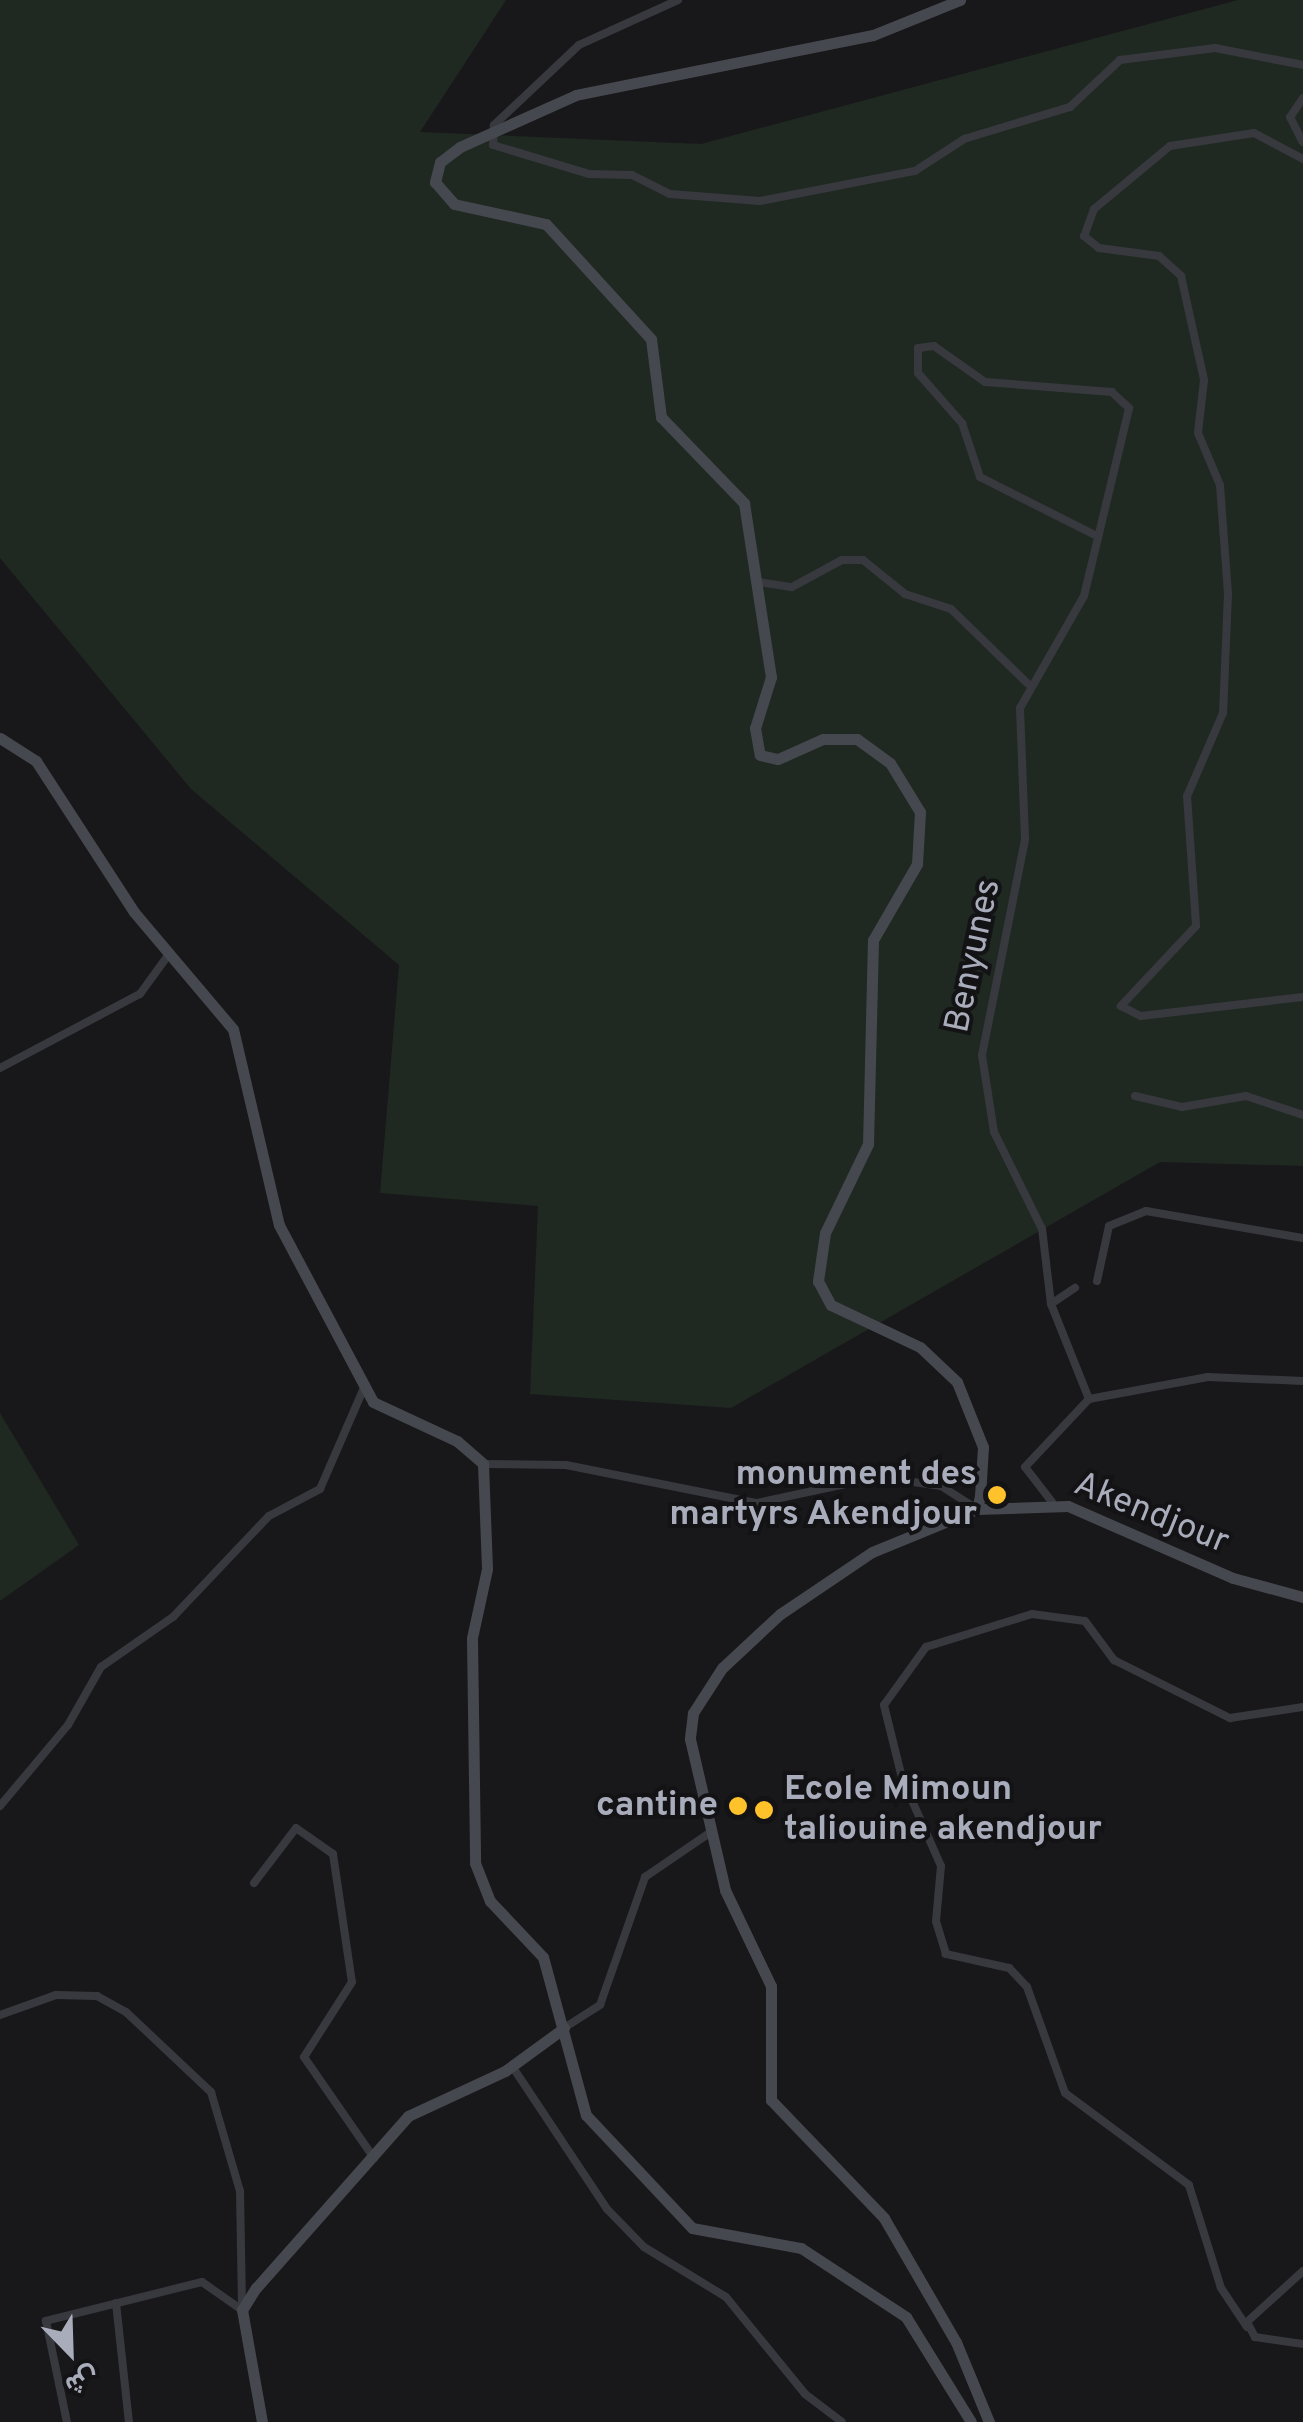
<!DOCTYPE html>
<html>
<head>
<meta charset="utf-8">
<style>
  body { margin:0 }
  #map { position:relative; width:1303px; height:2422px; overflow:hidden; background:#18181a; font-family:Overpass,Vazirmatn,sans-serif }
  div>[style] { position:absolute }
  .green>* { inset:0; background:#1f2921 }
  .street>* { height:8px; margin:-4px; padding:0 4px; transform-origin:4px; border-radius:4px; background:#38393f }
  .secondary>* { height:11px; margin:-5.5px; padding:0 5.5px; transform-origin:5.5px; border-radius:5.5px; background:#46484f }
  .dots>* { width:28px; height:28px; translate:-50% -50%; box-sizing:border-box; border:5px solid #131315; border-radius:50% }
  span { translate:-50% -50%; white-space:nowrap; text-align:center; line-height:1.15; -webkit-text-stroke:8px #131315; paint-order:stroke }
  .street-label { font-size:35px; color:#a9adbb }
  .poi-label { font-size:35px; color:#a9adbb; font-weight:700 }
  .right { translate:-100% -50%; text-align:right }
  .left { translate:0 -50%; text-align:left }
  .north { position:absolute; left:20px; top:2302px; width:100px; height:100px; -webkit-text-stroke:8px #131315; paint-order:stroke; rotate:157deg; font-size:28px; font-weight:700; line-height:40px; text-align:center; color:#a9adbb }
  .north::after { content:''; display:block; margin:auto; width:35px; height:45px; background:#a9adbb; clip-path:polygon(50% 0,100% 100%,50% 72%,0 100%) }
</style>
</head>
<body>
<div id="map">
  <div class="green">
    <i style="clip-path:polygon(0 0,506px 0,420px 132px,701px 144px,1238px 0,1303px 0,1303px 1166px,1160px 1162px,731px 1408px,530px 1394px,538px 1206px,380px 1193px,399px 965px,191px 789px,0 558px)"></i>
    <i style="clip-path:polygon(0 1413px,79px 1545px,0 1601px)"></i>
  </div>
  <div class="street">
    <i style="left:678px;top:0;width:109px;rotate:155.6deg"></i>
    <i style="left:579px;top:45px;width:117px;rotate:136.7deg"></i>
    <i style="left:494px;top:125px;width:20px;rotate:93deg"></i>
    <i style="left:493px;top:145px;width:100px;rotate:16.8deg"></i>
    <i style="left:589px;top:174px;width:43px;rotate:1.3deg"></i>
    <i style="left:632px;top:175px;width:42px;rotate:26.6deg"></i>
    <i style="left:670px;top:194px;width:90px;rotate:4.4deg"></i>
    <i style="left:760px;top:201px;width:158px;rotate:-11deg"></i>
    <i style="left:915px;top:171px;width:59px;rotate:-33.1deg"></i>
    <i style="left:964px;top:139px;width:111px;rotate:-16.8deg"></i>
    <i style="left:1070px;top:107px;width:69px;rotate:-43.2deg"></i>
    <i style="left:1120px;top:60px;width:96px;rotate:-7.2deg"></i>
    <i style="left:1215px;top:48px;width:90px;rotate:10.9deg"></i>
    <i style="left:1303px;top:98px;width:23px;rotate:124deg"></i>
    <i style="left:1290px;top:117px;width:28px;rotate:63deg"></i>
    <i style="left:1303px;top:159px;width:55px;rotate:-152deg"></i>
    <i style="left:1254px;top:133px;width:85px;rotate:171.2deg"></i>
    <i style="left:1170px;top:146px;width:99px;rotate:140.3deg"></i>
    <i style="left:1094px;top:209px;width:29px;rotate:110deg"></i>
    <i style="left:1084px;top:236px;width:19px;rotate:39deg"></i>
    <i style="left:1099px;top:248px;width:61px;rotate:7.6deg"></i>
    <i style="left:1159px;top:256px;width:30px;rotate:42deg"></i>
    <i style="left:1181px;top:276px;width:107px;rotate:77.5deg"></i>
    <i style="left:1204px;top:380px;width:53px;rotate:96.5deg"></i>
    <i style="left:1198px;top:433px;width:56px;rotate:67.1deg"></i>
    <i style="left:1220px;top:485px;width:109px;rotate:85.8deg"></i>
    <i style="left:1228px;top:594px;width:119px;rotate:92.4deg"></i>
    <i style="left:1223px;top:713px;width:90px;rotate:113.4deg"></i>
    <i style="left:1187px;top:796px;width:130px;rotate:86deg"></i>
    <i style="left:1196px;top:926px;width:110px;rotate:133.2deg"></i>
    <i style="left:1121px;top:1006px;width:22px;rotate:27deg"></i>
    <i style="left:1141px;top:1016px;width:163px;rotate:-6.7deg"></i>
    <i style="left:759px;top:582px;width:33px;rotate:9deg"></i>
    <i style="left:792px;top:587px;width:57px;rotate:-28.4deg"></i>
    <i style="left:842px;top:560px;width:21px"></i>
    <i style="left:863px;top:560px;width:54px;rotate:39deg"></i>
    <i style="left:905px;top:594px;width:48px;rotate:18.1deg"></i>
    <i style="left:951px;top:609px;width:107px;rotate:44.2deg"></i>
    <i style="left:0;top:1068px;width:158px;rotate:-27.9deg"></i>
    <i style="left:140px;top:994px;width:49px;rotate:-54.1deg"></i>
    <i style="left:1135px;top:1096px;width:48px;rotate:13.2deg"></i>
    <i style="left:1182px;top:1107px;width:65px;rotate:-9.8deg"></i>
    <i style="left:1246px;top:1096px;width:60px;rotate:18.4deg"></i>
    <i style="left:1097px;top:1281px;width:56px;rotate:-77.7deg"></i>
    <i style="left:1109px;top:1226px;width:40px;rotate:-22deg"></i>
    <i style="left:1146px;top:1211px;width:159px;rotate:9.8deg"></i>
    <i style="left:1051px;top:1304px;width:29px;rotate:-34deg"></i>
    <i style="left:1089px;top:1399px;width:102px;rotate:-111.8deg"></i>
    <i style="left:1051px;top:1304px;width:76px;rotate:-96.8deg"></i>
    <i style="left:1042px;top:1229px;width:108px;rotate:-116.3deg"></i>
    <i style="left:994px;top:1132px;width:78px;rotate:-98.9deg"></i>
    <i style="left:982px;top:1055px;width:220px;rotate:-78.7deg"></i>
    <i style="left:1025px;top:839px;width:131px;rotate:-92.2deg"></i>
    <i style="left:1020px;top:708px;width:129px;rotate:-60.3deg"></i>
    <i style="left:1084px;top:596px;width:193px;rotate:-76.5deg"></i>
    <i style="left:1129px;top:408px;width:23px;rotate:-137deg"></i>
    <i style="left:1112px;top:392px;width:127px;rotate:-175.5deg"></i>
    <i style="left:985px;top:382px;width:62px;rotate:-144.8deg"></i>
    <i style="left:934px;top:346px;width:16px;rotate:173deg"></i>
    <i style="left:918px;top:348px;width:25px;rotate:90deg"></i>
    <i style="left:918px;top:373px;width:67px;rotate:48.7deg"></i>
    <i style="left:962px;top:423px;width:57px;rotate:71.6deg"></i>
    <i style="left:980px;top:477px;width:127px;rotate:26.8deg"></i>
    <i style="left:483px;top:1464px;width:83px;rotate:0.7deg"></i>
    <i style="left:566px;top:1465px;width:195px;rotate:11.3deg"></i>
    <i style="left:757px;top:1503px;width:124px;rotate:-12.1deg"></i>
    <i style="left:878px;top:1477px;width:64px;rotate:8.1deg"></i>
    <i style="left:941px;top:1486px;width:43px;rotate:32.6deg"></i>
    <i style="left:1052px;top:1502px;width:44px;rotate:-127.6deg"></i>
    <i style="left:1025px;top:1467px;width:93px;rotate:-46.7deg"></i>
    <i style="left:1089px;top:1399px;width:121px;rotate:-10.5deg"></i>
    <i style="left:1208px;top:1377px;width:95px;rotate:2.4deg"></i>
    <i style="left:0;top:1806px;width:106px;rotate:-50deg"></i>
    <i style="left:68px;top:1725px;width:67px;rotate:-60.4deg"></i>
    <i style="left:101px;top:1667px;width:88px;rotate:-34.8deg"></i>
    <i style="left:173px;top:1617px;width:139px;rotate:-46.5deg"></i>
    <i style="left:269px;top:1516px;width:58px;rotate:-27.9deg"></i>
    <i style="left:320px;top:1489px;width:110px;rotate:-66.5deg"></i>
    <i style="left:254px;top:1883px;width:69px;rotate:-52.6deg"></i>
    <i style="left:296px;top:1828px;width:45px;rotate:35.1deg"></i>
    <i style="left:333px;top:1854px;width:129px;rotate:81.6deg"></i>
    <i style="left:352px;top:1982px;width:89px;rotate:122.6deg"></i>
    <i style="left:304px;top:2057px;width:123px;rotate:55.3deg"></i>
    <i style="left:0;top:2015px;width:59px;rotate:-19.7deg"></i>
    <i style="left:56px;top:1995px;width:41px;rotate:1.4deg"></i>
    <i style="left:97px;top:1996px;width:33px;rotate:29deg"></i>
    <i style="left:126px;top:2012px;width:117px;rotate:43.3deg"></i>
    <i style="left:211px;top:2092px;width:103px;rotate:73.7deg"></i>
    <i style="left:240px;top:2191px;width:119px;rotate:89deg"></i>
    <i style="left:242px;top:2310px;width:49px;rotate:-145deg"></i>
    <i style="left:202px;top:2282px;width:161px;rotate:166deg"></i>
    <i style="left:46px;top:2321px;width:103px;rotate:78.3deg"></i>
    <i style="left:564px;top:2028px;width:43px;rotate:-32.6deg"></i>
    <i style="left:600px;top:2005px;width:136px;rotate:-70.6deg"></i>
    <i style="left:645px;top:1877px;width:80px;rotate:-34.3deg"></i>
    <i style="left:512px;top:2066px;width:172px;rotate:56.4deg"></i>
    <i style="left:607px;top:2209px;width:53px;rotate:45.8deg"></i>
    <i style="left:644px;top:2247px;width:96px;rotate:31.4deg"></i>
    <i style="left:726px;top:2297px;width:125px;rotate:50.8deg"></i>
    <i style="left:805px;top:2394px;width:46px;rotate:37.1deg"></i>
    <i style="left:1303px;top:2271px;width:76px;rotate:137.7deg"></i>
    <i style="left:1247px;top:2322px;width:17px;rotate:62deg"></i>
    <i style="left:1255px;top:2337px;width:49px;rotate:8.3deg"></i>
    <i style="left:116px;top:2303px;width:120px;rotate:83.8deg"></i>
    <i style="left:1247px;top:2327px;width:47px;rotate:-123.7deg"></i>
    <i style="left:1221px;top:2288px;width:108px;rotate:-107.3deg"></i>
    <i style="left:1189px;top:2185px;width:154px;rotate:-143.4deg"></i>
    <i style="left:1065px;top:2093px;width:113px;rotate:-109.7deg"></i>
    <i style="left:1027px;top:1987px;width:26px;rotate:-133deg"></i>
    <i style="left:1009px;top:1968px;width:65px;rotate:-167.5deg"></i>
    <i style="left:946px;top:1954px;width:34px;rotate:-107deg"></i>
    <i style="left:936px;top:1921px;width:55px;rotate:-84.8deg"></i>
    <i style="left:941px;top:1866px;width:96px;rotate:-113.9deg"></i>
    <i style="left:902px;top:1778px;width:75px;rotate:-103.9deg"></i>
    <i style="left:884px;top:1705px;width:72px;rotate:-54.1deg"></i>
    <i style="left:926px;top:1647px;width:111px;rotate:-17.3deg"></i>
    <i style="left:1032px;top:1614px;width:53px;rotate:7.5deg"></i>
    <i style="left:1085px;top:1621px;width:49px;rotate:53.4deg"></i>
    <i style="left:1114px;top:1660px;width:130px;rotate:26.6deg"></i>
    <i style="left:1230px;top:1718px;width:74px;rotate:-8.6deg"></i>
  </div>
  <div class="secondary">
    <i style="left:960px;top:0;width:94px;rotate:158.1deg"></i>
    <i style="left:873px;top:35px;width:303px;rotate:168.6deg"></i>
    <i style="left:576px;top:95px;width:127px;rotate:155.9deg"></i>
    <i style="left:460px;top:147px;width:25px;rotate:143deg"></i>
    <i style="left:440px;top:162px;width:21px;rotate:104deg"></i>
    <i style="left:435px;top:182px;width:29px;rotate:49deg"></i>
    <i style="left:454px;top:204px;width:94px;rotate:12.3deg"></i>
    <i style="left:546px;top:224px;width:156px;rotate:47.6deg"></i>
    <i style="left:651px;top:339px;width:79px;rotate:82.7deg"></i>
    <i style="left:661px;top:417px;width:120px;rotate:46deg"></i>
    <i style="left:744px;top:503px;width:176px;rotate:81.2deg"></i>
    <i style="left:771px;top:677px;width:53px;rotate:107.4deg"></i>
    <i style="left:755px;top:728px;width:27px;rotate:80deg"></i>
    <i style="left:760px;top:755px;width:18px;rotate:13deg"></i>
    <i style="left:778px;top:759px;width:49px;rotate:-24deg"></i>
    <i style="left:823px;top:739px;width:34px"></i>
    <i style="left:857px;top:739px;width:41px;rotate:36deg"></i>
    <i style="left:890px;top:763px;width:57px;rotate:58.5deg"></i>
    <i style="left:920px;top:812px;width:52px;rotate:93.3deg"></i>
    <i style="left:917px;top:864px;width:88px;rotate:120.1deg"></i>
    <i style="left:873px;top:940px;width:204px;rotate:91.4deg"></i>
    <i style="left:868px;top:1144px;width:99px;rotate:115.8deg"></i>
    <i style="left:825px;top:1233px;width:49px;rotate:98.3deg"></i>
    <i style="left:818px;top:1281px;width:27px;rotate:62deg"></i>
    <i style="left:831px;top:1305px;width:98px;rotate:25.3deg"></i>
    <i style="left:920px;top:1347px;width:51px;rotate:43.4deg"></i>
    <i style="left:957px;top:1382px;width:70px;rotate:68.2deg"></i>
    <i style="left:983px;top:1447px;width:49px;rotate:93.5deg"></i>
    <i style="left:980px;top:1496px;width:13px;rotate:103deg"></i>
    <i style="left:977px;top:1509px;width:113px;rotate:157.7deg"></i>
    <i style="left:872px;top:1552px;width:111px;rotate:146deg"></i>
    <i style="left:780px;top:1614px;width:79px;rotate:137deg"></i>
    <i style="left:722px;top:1668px;width:54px;rotate:122.8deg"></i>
    <i style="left:693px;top:1713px;width:26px;rotate:97deg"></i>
    <i style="left:690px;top:1739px;width:155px;rotate:76.9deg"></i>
    <i style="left:725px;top:1890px;width:106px;rotate:64.4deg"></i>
    <i style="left:771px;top:1986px;width:114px;rotate:90deg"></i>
    <i style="left:771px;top:2100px;width:163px;rotate:46.2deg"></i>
    <i style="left:884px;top:2218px;width:143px;rotate:59.9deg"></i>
    <i style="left:956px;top:2342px;width:87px;rotate:67.6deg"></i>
    <i style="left:0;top:738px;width:43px;rotate:32.6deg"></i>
    <i style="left:36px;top:761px;width:180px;rotate:57deg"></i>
    <i style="left:134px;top:912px;width:153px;rotate:49.8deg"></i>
    <i style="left:233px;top:1029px;width:201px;rotate:76.8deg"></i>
    <i style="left:279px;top:1225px;width:200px;rotate:62deg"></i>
    <i style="left:373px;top:1402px;width:93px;rotate:24.9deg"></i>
    <i style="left:457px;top:1441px;width:35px;rotate:41deg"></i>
    <i style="left:483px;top:1464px;width:105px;rotate:87.8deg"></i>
    <i style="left:487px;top:1569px;width:71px;rotate:102.3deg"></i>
    <i style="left:472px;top:1638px;width:225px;rotate:89.2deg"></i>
    <i style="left:475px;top:1863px;width:41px;rotate:68.5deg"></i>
    <i style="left:490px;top:1901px;width:77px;rotate:46.6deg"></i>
    <i style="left:543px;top:1957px;width:164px;rotate:74.8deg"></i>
    <i style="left:586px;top:2115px;width:155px;rotate:46.8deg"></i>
    <i style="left:692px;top:2228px;width:111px;rotate:10.4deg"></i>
    <i style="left:801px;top:2248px;width:126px;rotate:33.3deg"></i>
    <i style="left:906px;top:2317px;width:123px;rotate:58.2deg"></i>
    <i style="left:977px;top:1509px;width:91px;rotate:-1.9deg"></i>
    <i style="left:1068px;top:1506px;width:180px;rotate:23.6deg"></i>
    <i style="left:1233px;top:1578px;width:73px;rotate:15.2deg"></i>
    <i style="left:262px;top:2422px;width:114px;rotate:-100.1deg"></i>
    <i style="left:242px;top:2310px;width:26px;rotate:-58deg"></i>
    <i style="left:256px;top:2288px;width:230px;rotate:-48.5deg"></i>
    <i style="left:408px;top:2116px;width:107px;rotate:-24.9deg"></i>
    <i style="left:505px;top:2071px;width:73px;rotate:-36.1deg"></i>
  </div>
  <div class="dots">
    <i style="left:997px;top:1495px;background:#ffc22b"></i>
    <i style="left:738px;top:1806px;background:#ffc22b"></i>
    <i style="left:764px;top:1810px;background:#ffc22b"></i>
  </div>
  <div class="street-label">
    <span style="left:974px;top:956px;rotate:-78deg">Benyunes</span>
    <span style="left:1151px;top:1514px;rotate:22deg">Akendjour</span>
  </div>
  <div class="poi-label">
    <span class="right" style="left:977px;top:1495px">monument des<br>martyrs Akendjour</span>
    <span class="left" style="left:784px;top:1810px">Ecole Mimoun<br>taliouine akendjour</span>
    <span class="right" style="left:718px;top:1806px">cantine</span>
  </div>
  <div class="north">ش</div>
</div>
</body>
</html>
